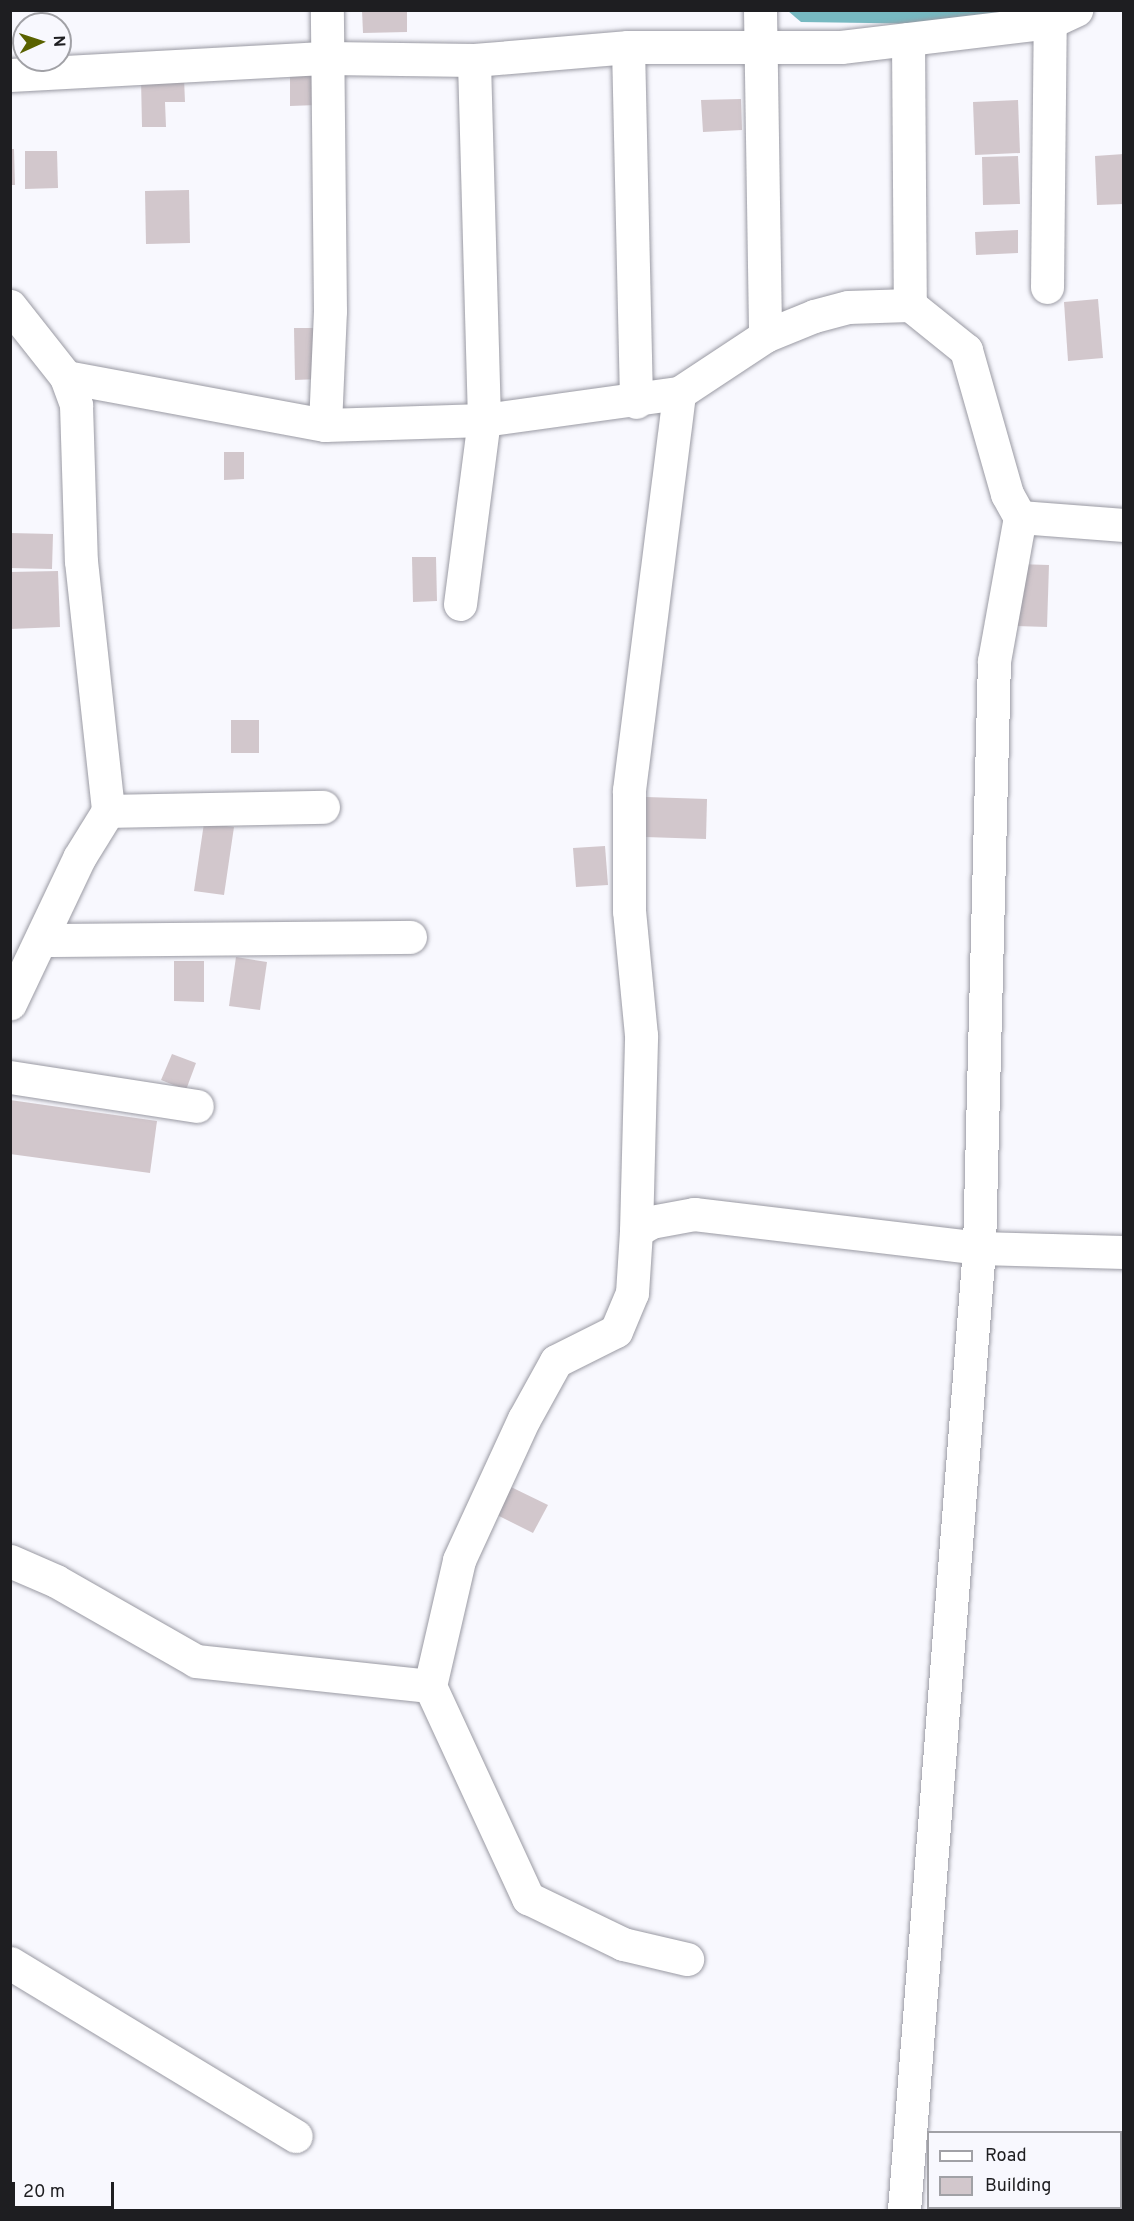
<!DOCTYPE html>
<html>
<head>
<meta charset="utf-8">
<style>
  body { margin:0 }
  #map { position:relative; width:1134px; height:2221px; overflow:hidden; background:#f8f8fe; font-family:Overpass,sans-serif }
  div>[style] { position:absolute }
  .water>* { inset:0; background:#77b9c1 }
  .building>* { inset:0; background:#d2c7cc }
  .roads { filter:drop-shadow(0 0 2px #9a9aa3) drop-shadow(0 0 2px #9a9aa3) }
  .minor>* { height:33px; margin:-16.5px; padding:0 16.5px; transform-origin:16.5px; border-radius:16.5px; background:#fff }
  span { translate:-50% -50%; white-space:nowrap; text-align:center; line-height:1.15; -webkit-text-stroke:4.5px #f8f8fe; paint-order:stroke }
  .frame { position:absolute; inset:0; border:12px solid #1e1e21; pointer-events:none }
  .legend { position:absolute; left:927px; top:2131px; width:195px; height:78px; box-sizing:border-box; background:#f8f8fe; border:2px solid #a1a1a6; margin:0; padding:8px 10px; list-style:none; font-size:18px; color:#1e1e21 }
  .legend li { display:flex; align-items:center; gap:12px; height:30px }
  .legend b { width:30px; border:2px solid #a1a1a6 }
  .north { position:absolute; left:12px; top:12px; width:60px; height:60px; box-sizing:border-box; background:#f8f8fe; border:2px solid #a1a1a6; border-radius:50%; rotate:87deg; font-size:16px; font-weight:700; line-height:24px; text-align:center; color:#1e1e21 }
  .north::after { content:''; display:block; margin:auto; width:21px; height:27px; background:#5a6200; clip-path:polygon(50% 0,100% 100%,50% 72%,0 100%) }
  .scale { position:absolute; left:12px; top:2182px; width:102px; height:27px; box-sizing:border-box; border:3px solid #1e1e21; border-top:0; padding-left:8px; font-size:18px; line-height:21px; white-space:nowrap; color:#1e1e21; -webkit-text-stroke:4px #f8f8fe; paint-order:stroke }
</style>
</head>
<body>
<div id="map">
  <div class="water">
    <i style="clip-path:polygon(788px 11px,1017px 11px,1004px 25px,801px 22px)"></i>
  </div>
  <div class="building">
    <i style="clip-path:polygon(362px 10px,407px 10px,407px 32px,363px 33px)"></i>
    <i style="clip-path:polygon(290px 71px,316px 71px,317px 105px,290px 106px)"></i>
    <i style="clip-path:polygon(184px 78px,185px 102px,165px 102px,166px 127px,142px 127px,141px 79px)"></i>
    <i style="clip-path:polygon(741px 99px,742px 130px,703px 132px,701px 100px)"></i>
    <i style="clip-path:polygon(1018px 100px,1020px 153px,975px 155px,973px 102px)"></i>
    <i style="clip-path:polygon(10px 149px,14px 149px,15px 185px,10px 185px)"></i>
    <i style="clip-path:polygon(25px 151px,57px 151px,58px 188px,25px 189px)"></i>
    <i style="clip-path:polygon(1124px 154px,1124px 204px,1097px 205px,1095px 156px)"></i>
    <i style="clip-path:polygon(1018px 156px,1020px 204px,983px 205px,982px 157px)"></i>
    <i style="clip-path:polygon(189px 190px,190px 243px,146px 244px,145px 191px)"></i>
    <i style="clip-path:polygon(1018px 230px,1018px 253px,976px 255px,975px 232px)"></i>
    <i style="clip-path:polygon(1098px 299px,1103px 358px,1068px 361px,1064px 302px)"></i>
    <i style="clip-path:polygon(294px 328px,318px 328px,319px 379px,295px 380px)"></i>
    <i style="clip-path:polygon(224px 452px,244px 452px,244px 479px,224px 480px)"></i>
    <i style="clip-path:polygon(10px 533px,53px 534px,52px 569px,10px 568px)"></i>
    <i style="clip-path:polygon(412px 557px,436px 557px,437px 601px,413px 602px)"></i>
    <i style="clip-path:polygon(1017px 564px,1049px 565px,1047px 627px,1015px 626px)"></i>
    <i style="clip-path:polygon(58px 571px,60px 627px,10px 629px,10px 572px)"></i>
    <i style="clip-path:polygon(231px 720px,259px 720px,259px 753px,231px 753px)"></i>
    <i style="clip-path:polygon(646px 797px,707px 799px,706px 839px,645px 837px)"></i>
    <i style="clip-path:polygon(204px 823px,234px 827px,224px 895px,194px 891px)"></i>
    <i style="clip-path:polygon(605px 846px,608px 885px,576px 887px,573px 848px)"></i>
    <i style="clip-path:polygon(236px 957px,267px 962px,260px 1010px,229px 1006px)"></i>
    <i style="clip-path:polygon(174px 961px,204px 961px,204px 1002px,174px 1001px)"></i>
    <i style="clip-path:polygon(172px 1054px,196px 1063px,186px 1090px,161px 1080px)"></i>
    <i style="clip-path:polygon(10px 1100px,157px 1121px,150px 1173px,10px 1154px)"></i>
    <i style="clip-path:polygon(511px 1487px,548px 1505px,533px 1533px,497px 1515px)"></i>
  </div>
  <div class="roads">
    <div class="minor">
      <i style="left:760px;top:10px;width:326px;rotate:89.1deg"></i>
      <i style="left:908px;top:39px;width:266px;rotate:89.6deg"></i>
      <i style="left:628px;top:47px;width:355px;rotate:88.7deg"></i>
      <i style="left:10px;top:75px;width:318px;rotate:-3.1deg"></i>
      <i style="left:328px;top:58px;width:146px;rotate:0.8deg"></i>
      <i style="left:474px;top:60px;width:155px;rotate:-4.8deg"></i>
      <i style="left:628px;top:47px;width:213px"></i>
      <i style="left:841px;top:47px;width:210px;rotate:-6.8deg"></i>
      <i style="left:1050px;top:22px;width:29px;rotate:-25deg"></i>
      <i style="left:1047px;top:287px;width:277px;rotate:-89.4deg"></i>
      <i style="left:10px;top:306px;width:90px;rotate:51.7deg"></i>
      <i style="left:66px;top:377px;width:30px;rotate:70deg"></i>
      <i style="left:76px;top:405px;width:156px;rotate:88.2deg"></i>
      <i style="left:81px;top:561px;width:251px;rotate:83.8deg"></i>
      <i style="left:108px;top:811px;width:55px;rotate:121.7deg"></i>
      <i style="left:79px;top:858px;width:161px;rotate:115.4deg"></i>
      <i style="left:66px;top:377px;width:263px;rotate:10.5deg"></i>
      <i style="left:325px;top:425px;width:159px;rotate:-1.8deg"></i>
      <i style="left:484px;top:420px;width:197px;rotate:-7.9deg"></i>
      <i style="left:679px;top:393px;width:103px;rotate:-33.5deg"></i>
      <i style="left:765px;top:336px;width:53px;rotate:-22.2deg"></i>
      <i style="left:814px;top:316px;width:35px;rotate:-15deg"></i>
      <i style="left:848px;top:307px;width:62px;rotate:-1.8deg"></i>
      <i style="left:910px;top:305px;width:72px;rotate:38.8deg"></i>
      <i style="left:966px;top:350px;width:150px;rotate:74.1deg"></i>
      <i style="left:1007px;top:494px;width:26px;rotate:61deg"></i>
      <i style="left:1020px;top:517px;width:104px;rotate:4.4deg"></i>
      <i style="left:325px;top:425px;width:114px;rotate:-87.5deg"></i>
      <i style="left:330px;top:311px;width:301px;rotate:-90.6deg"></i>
      <i style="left:460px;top:604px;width:186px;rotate:-82.6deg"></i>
      <i style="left:484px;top:420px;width:360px;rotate:-91.6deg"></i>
      <i style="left:108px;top:811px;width:215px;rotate:-1.1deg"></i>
      <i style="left:42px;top:940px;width:368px;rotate:-0.5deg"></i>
      <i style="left:10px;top:1077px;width:189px;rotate:8.8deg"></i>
      <i style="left:636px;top:1231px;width:196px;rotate:-88.5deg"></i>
      <i style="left:641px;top:1035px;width:125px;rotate:-95.5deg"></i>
      <i style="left:629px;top:911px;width:121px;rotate:-90deg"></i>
      <i style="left:629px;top:790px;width:400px;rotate:-82.8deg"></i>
      <i style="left:10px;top:1561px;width:50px;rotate:23.5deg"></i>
      <i style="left:56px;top:1581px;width:161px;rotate:29.7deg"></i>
      <i style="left:196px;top:1661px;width:235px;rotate:6.1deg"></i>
      <i style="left:430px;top:1686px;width:129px;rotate:-77deg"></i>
      <i style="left:459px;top:1560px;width:155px;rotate:-65.3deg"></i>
      <i style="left:524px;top:1419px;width:66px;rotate:-61.1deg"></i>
      <i style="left:556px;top:1361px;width:67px;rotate:-26.6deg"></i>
      <i style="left:616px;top:1331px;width:41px;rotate:-67.2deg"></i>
      <i style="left:632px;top:1293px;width:62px;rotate:-86.3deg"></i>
      <i style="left:636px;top:1231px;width:17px;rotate:-31deg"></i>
      <i style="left:651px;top:1222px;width:44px;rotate:-10.5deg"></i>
      <i style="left:694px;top:1214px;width:287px;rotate:6.8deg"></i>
      <i style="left:979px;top:1248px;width:145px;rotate:1.6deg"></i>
      <i style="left:430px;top:1686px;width:234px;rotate:65.2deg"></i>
      <i style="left:528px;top:1898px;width:106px;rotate:25.8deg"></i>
      <i style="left:623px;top:1944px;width:66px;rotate:13.2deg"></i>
      <i style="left:10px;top:1963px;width:334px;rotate:31.2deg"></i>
      <i style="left:904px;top:2210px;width:965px;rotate:-85.54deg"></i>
      <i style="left:979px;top:1248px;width:587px;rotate:-88.54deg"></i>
      <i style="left:994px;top:661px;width:146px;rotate:-79.8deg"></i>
    </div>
  </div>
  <div class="frame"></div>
  <ul class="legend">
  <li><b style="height:8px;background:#fff"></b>Road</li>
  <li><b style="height:16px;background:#d2c7cc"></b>Building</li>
  </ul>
  <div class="north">N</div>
  <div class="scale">20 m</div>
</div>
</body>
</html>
